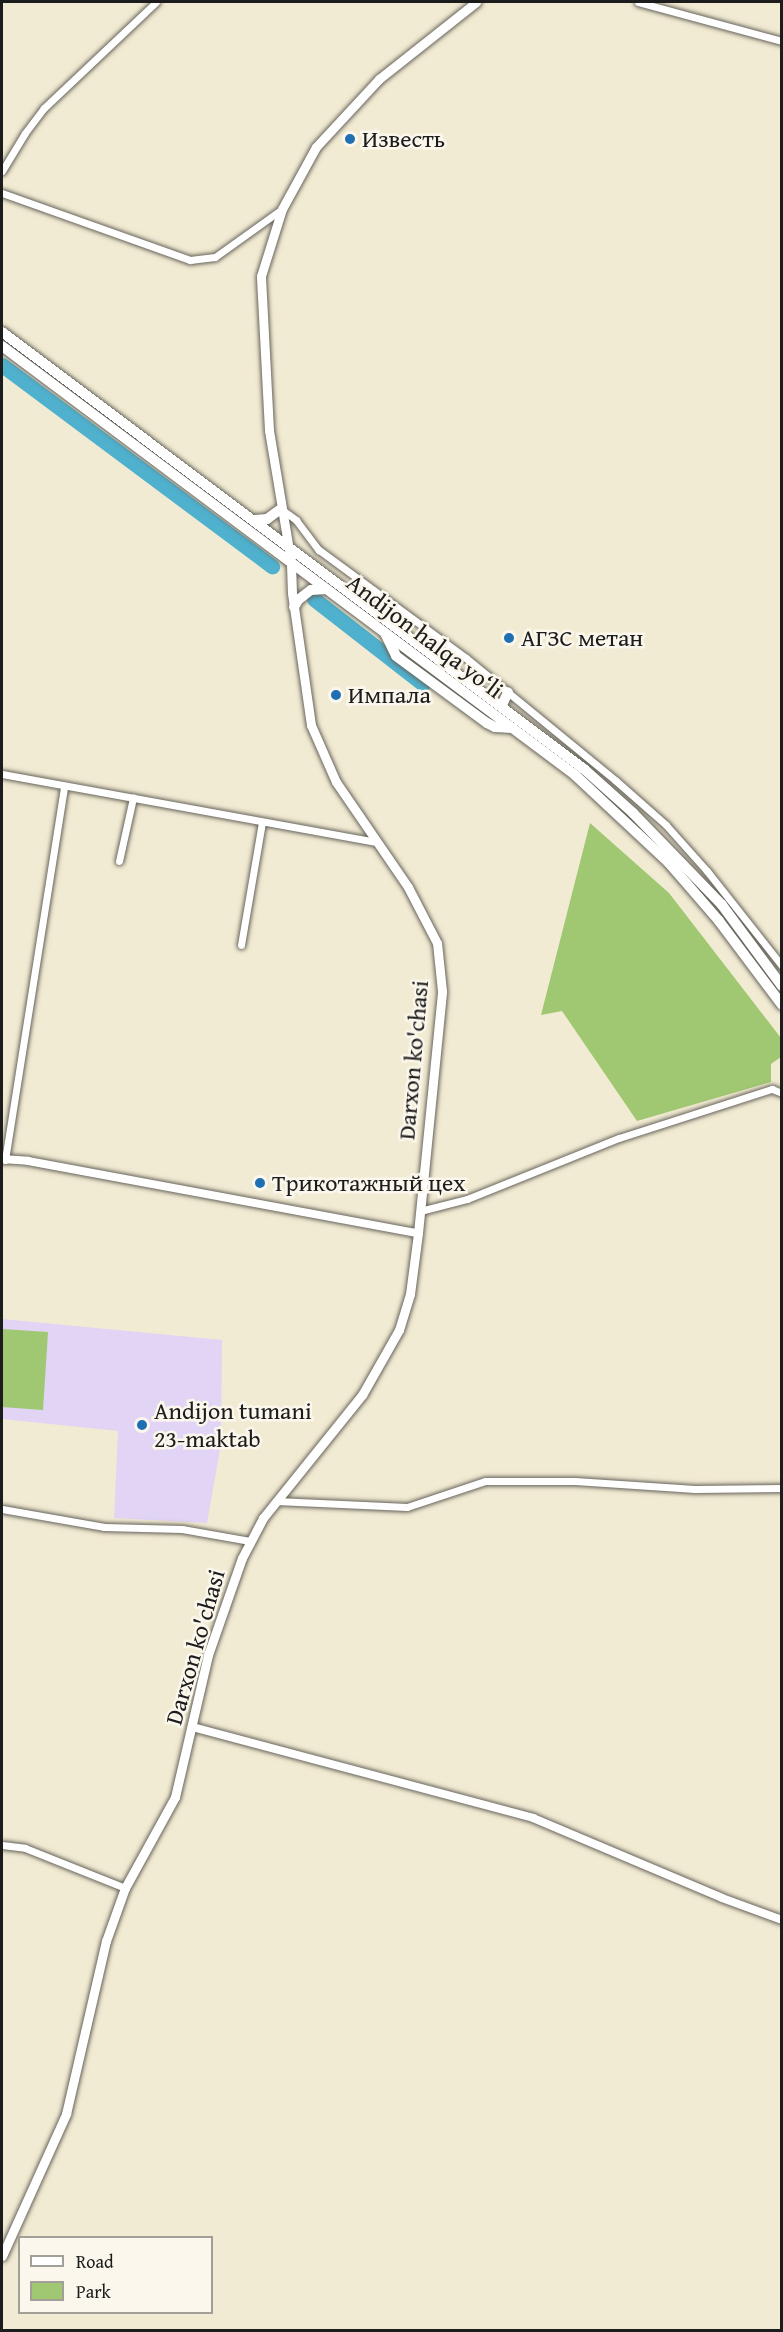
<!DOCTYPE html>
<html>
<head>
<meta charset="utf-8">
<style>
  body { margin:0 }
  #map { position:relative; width:783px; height:2332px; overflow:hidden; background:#f2ebd3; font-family:"Gentium Book Plus",serif }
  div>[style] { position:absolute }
  .built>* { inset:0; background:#e1d4f4 }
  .green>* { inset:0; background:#a0c772 }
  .river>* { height:15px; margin:-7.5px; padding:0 7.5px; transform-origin:7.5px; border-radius:7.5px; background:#4fb1ce }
  .roads { filter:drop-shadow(0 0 2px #67645c) drop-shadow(0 0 2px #67645c) }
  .minor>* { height:7px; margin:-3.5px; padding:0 3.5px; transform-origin:3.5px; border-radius:3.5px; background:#fff }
  .tertiary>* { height:8px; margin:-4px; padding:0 4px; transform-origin:4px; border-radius:4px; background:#fff }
  .secondary>* { height:9px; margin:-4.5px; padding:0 4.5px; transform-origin:4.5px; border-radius:4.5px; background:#fff }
  .trunk>* { height:10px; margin:-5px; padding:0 5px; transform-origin:5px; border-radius:5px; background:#fff }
  .dots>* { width:16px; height:16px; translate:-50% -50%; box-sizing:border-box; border:3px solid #fbf7ec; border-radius:50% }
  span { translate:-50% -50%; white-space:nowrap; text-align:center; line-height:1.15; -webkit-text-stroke:5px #fbf7ec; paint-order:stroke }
  .poi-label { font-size:24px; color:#1c1c1c }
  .left { translate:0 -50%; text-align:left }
  .street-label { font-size:24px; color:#1c1c1c }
  .frame { position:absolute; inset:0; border:3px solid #1c1c1c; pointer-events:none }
  .legend { position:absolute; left:18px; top:2236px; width:195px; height:78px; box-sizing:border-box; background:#fbf7ec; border:2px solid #a29f99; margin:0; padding:8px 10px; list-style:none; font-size:18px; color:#1c1c1c }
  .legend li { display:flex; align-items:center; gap:12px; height:30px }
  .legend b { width:30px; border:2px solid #a29f99 }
</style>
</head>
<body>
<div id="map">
  <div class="built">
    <i style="clip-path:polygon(2px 1319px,222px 1340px,221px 1444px,207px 1523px,114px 1518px,118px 1431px,2px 1419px)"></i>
  </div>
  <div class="green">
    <i style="clip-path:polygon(590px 823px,669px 893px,781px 1038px,781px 1057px,771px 1064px,771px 1082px,637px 1121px,562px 1011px,541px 1015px)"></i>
    <i style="clip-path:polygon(2px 1329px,48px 1332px,43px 1410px,2px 1407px)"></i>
  </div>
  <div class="river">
    <i style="left:2px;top:365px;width:337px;rotate:36.7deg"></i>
    <i style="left:314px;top:599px;width:138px;rotate:37.9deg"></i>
  </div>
  <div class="roads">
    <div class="minor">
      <i style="left:638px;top:2px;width:149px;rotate:15.2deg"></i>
      <i style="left:2px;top:171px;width:44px;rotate:-58.8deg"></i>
      <i style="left:25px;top:133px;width:31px;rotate:-53deg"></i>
      <i style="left:44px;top:108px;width:154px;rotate:-43.4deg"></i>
      <i style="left:2px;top:193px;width:200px;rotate:19.6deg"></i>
      <i style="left:190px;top:260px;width:25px;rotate:-7deg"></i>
      <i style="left:215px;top:257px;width:82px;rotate:-35.6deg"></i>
      <i style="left:281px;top:509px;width:19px;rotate:36deg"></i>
      <i style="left:296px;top:520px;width:38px;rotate:53deg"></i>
      <i style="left:319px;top:550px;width:182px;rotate:36.3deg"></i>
      <i style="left:466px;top:658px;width:193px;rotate:39.3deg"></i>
      <i style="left:615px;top:780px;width:68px;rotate:41.4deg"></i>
      <i style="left:666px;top:825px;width:62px;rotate:48.3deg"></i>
      <i style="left:707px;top:871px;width:121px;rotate:51.7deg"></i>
      <i style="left:2px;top:774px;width:379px;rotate:10.3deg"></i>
      <i style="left:119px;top:861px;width:65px;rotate:-77.5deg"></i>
      <i style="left:241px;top:945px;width:125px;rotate:-80.3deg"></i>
      <i style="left:5px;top:1160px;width:379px;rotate:-81deg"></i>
      <i style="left:420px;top:1211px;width:49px;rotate:-14.3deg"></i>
      <i style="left:467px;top:1199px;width:164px;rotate:-21.9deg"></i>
      <i style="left:619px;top:1138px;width:161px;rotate:-17.8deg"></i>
      <i style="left:772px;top:1089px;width:11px;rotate:22deg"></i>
      <i style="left:276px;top:1501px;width:131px;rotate:2.6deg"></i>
      <i style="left:407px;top:1507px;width:82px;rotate:-18.4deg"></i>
      <i style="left:485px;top:1481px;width:90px"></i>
      <i style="left:575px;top:1481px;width:120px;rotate:3.8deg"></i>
      <i style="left:695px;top:1489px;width:87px;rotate:-0.7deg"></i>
      <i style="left:2px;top:1509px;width:104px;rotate:10deg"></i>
      <i style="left:104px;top:1527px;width:78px;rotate:1.5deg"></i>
      <i style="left:182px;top:1529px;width:69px;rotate:10deg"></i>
      <i style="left:2px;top:1845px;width:23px;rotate:7deg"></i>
      <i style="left:25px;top:1848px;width:108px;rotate:21.8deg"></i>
    </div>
    <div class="tertiary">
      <i style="left:2px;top:1159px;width:26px;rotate:4deg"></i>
      <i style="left:28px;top:1161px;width:397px;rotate:10.5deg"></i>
      <i style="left:192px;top:1727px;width:353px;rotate:14.9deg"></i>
      <i style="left:533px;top:1818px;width:205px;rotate:22.9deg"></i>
      <i style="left:722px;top:1898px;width:64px;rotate:20.1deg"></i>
    </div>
    <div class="secondary">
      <i style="left:2px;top:2256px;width:156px;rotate:-65.7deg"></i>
      <i style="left:66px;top:2114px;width:178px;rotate:-77deg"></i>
      <i style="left:106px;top:1941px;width:56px;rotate:-70.3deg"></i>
      <i style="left:125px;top:1888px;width:104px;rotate:-61.2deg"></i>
      <i style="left:175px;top:1797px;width:146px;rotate:-76.9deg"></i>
      <i style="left:208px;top:1655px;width:103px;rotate:-70.7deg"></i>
      <i style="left:242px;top:1558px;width:45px;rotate:-62.3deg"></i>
      <i style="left:263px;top:1518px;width:158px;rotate:-51.2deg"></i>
      <i style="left:362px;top:1395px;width:75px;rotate:-60.4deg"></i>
      <i style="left:399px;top:1330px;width:38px;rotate:-73deg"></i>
      <i style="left:410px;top:1294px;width:62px;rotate:-82.5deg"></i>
      <i style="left:418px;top:1233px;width:243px;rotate:-84.3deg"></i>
      <i style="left:442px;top:991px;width:48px;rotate:-95.9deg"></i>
      <i style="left:437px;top:943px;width:63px;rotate:-117.4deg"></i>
      <i style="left:408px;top:887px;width:127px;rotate:-124.4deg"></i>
      <i style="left:336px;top:782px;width:62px;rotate:-113.7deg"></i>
      <i style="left:311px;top:725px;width:133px;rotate:-98.2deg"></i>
      <i style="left:292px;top:593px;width:31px;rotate:-92deg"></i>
      <i style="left:291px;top:562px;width:134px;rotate:-99.5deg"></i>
      <i style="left:269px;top:430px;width:154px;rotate:-93deg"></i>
      <i style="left:261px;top:276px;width:70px;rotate:-72.6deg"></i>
      <i style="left:282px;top:209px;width:71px;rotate:-61.3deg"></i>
      <i style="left:316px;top:147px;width:93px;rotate:-47.2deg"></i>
      <i style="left:379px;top:79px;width:124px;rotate:-38.4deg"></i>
    </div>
    <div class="trunk">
      <i style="left:2px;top:332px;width:728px;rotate:36.9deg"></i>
      <i style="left:584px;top:769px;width:66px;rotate:41.9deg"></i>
      <i style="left:633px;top:813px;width:128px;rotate:45.9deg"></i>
      <i style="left:722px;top:905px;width:101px;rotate:53.5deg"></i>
      <i style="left:2px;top:346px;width:716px;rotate:36.82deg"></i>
      <i style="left:575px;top:775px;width:129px;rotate:43.1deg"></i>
      <i style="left:669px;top:863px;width:77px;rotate:49.2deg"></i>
      <i style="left:719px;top:921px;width:105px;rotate:53.1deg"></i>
      <i style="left:255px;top:520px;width:12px;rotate:-5deg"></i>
      <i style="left:267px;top:519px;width:17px;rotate:-36deg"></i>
      <i style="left:294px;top:607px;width:8px;rotate:-60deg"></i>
      <i style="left:298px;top:600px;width:16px;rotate:-38deg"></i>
      <i style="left:311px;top:590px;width:15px;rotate:-4deg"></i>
      <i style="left:389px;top:621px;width:14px;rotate:-56deg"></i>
      <i style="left:385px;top:633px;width:25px;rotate:64deg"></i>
      <i style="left:396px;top:656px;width:113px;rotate:36.4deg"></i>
      <i style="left:487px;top:723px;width:9px;rotate:27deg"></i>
      <i style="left:495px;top:727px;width:18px;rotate:3deg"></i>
      <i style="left:502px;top:705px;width:14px;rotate:-65deg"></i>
    </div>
  </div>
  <div class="dots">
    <i style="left:350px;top:139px;background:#1f6fb2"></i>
    <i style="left:509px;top:638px;background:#1f6fb2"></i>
    <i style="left:336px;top:695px;background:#1f6fb2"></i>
    <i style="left:260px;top:1183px;background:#1f6fb2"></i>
    <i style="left:142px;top:1425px;background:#1f6fb2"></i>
  </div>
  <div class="poi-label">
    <span class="left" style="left:362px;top:139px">Известь</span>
    <span class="left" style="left:521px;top:638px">АГЗС метан</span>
    <span class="left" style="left:348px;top:695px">Импала</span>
    <span class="left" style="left:272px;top:1183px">Трикотажный цех</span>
    <span class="left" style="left:154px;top:1425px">Andijon tumani<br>23-maktab</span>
  </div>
  <div class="street-label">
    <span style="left:425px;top:636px;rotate:37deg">Andijon halqa yo‘li</span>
    <span style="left:413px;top:1060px;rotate:-85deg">Darxon ko'chasi</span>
    <span style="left:195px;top:1647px;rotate:-74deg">Darxon ko'chasi</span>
  </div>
  <div class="frame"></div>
  <ul class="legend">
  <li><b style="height:8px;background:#fff"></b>Road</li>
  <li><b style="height:16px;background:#a0c772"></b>Park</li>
  </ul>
</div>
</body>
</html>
